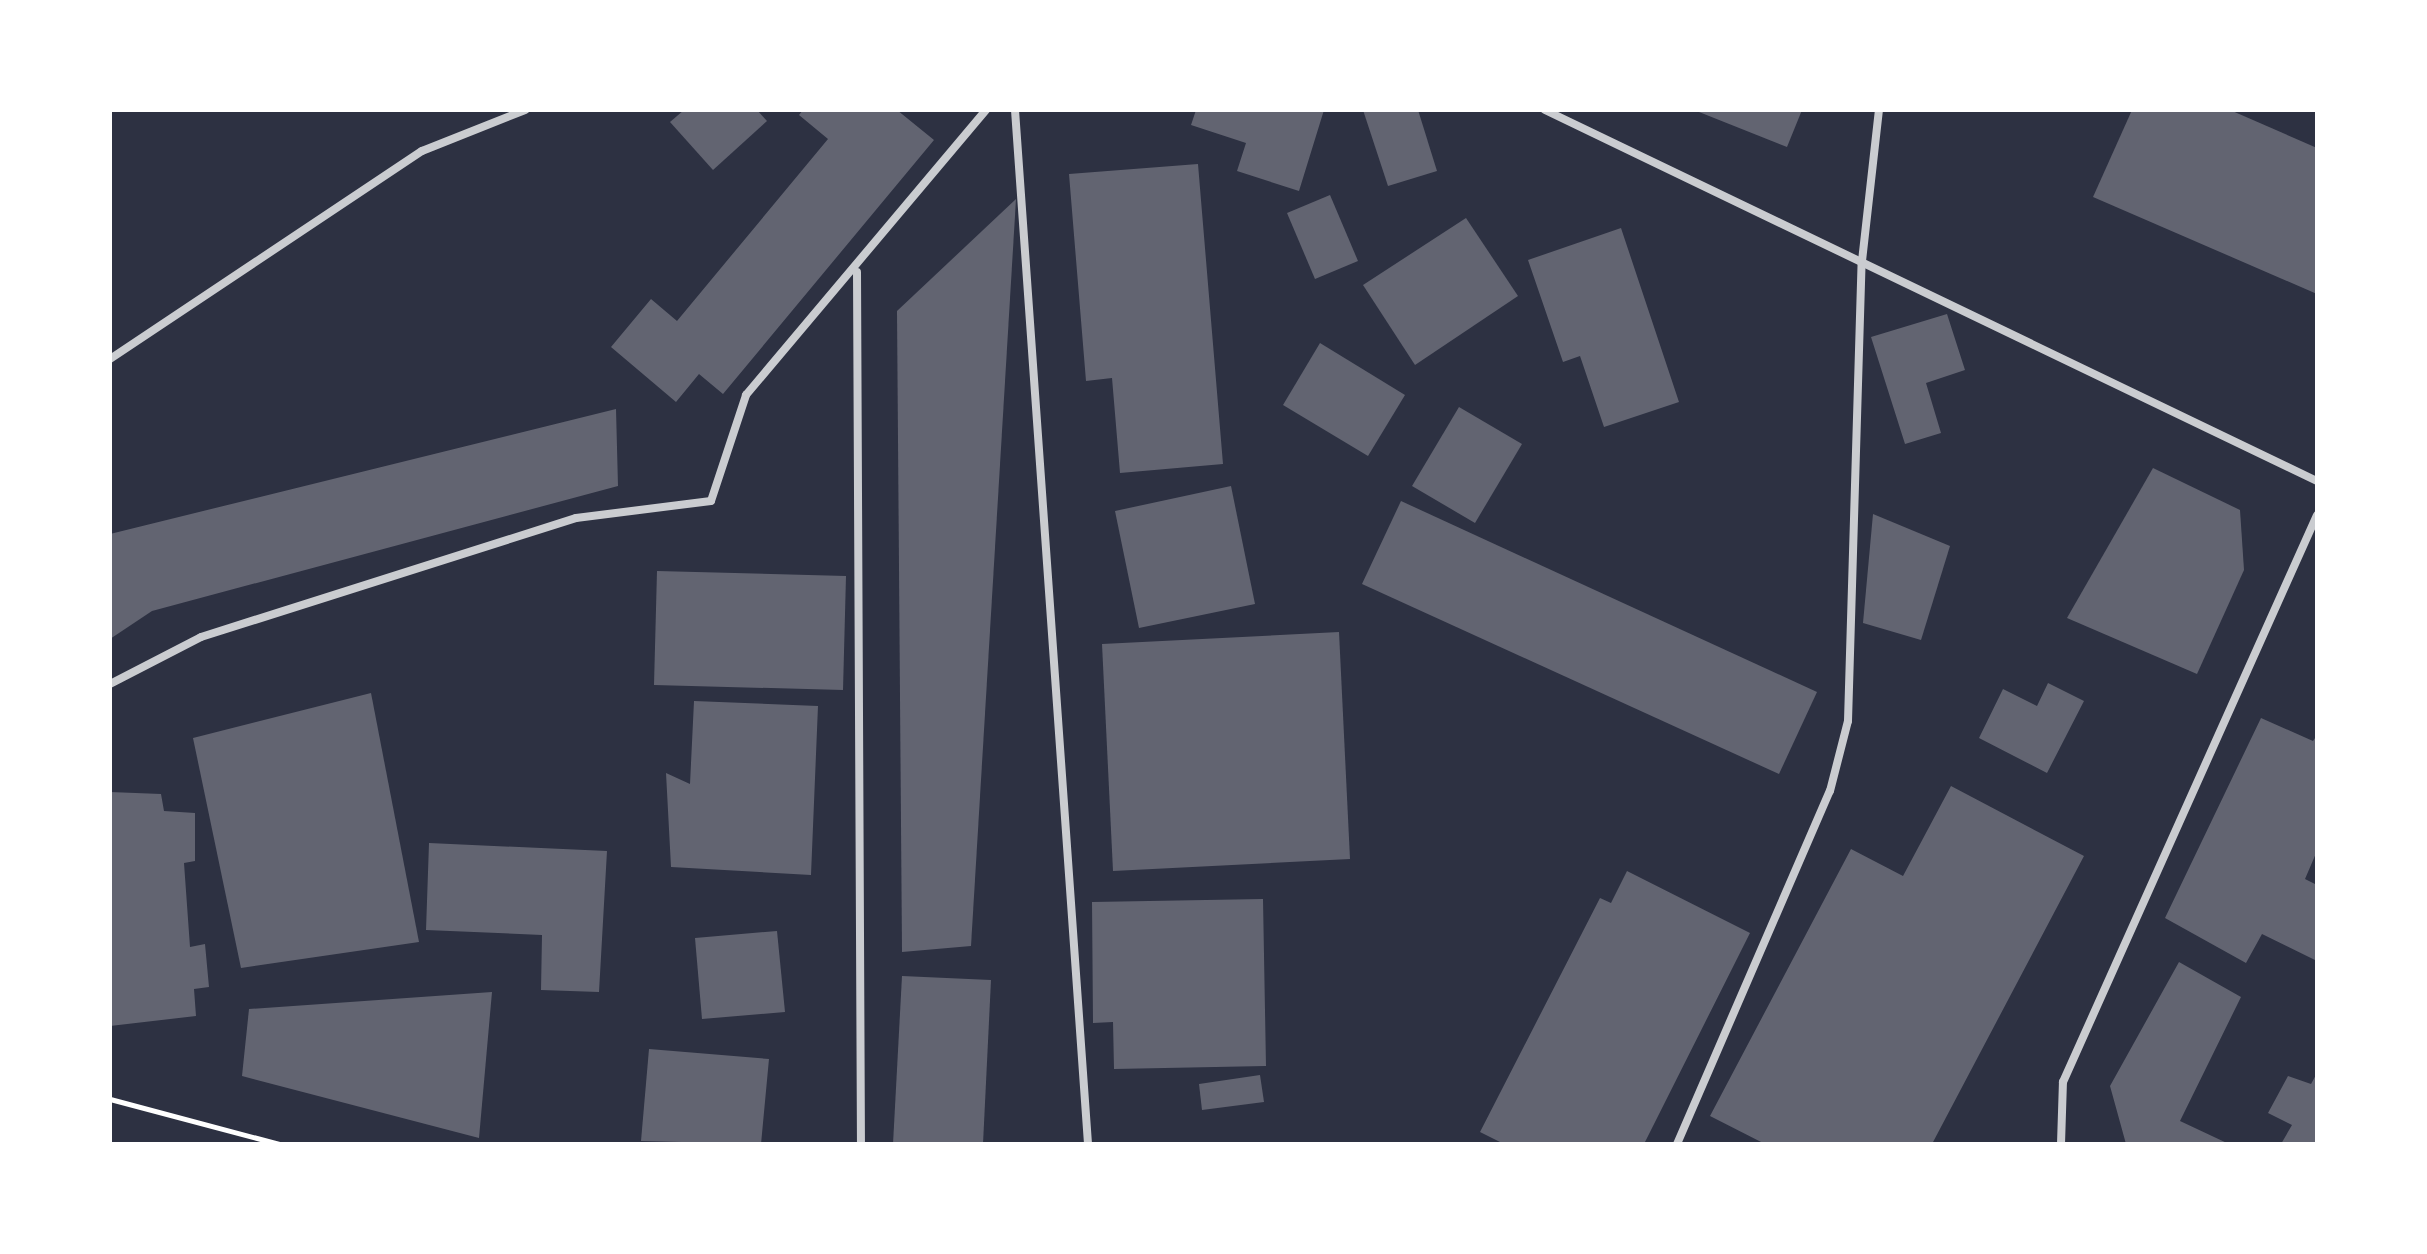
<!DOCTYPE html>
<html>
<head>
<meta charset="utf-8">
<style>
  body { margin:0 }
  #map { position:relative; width:2427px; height:1254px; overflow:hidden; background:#2d3142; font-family:Manrope,sans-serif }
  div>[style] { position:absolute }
  .building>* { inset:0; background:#626471 }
  .path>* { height:5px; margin:-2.5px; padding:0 2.5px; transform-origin:2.5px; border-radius:2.5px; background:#fff }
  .minor>* { height:8px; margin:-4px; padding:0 4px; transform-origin:4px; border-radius:4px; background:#caccd0 }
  span { translate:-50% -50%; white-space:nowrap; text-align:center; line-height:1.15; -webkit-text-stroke:7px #fff; paint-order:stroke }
  .frame { position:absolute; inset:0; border:112px solid #fff; pointer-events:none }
</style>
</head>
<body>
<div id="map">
  <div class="building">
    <i style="clip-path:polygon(684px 110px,757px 110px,767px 121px,713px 170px,670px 122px)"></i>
    <i style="clip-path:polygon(803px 110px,897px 110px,934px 140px,723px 394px,699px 374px,676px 402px,611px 347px,651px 299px,677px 321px,828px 139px,799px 115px)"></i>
    <i style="clip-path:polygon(1196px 110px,1324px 110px,1299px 191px,1237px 171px,1246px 143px,1191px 125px)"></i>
    <i style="clip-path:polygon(1363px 110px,1418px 110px,1437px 171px,1388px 186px)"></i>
    <i style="clip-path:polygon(1694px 110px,1802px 110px,1787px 147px)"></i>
    <i style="clip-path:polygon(2132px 110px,2230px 110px,2317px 148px,2317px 294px,2093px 197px)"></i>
    <i style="clip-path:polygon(1198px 164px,1223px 464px,1120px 473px,1112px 378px,1086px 381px,1069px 174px)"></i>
    <i style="clip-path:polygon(1330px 195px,1358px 261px,1315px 279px,1287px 213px)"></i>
    <i style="clip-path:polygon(1016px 199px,971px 946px,902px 952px,897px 311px)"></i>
    <i style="clip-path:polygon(1466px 218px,1518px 296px,1415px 365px,1363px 285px)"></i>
    <i style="clip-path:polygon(1621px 228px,1679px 402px,1604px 427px,1580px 356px,1563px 362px,1528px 260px)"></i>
    <i style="clip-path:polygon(1947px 314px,1965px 370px,1926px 383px,1941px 433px,1905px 444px,1871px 337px)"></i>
    <i style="clip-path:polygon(1320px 343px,1405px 395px,1368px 456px,1283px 405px)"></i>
    <i style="clip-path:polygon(1459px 407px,1522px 444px,1475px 523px,1412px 486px)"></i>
    <i style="clip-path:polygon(616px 409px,618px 486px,152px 611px,110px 639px,110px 534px)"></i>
    <i style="clip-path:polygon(2153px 468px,2240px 510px,2244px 570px,2197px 674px,2067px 618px)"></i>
    <i style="clip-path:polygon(1231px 486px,1255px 604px,1139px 628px,1115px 511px)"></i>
    <i style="clip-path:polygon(1401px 501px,1817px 692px,1779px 774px,1362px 584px)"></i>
    <i style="clip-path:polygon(1873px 514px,1950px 546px,1921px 640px,1863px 623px)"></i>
    <i style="clip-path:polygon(657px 571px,846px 576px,843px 690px,654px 685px)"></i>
    <i style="clip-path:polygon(1339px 632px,1350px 859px,1113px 871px,1102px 644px)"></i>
    <i style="clip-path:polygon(2048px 683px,2084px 701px,2047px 773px,1979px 738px,2003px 689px,2037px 706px)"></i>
    <i style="clip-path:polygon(371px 693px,419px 942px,241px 968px,193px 738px)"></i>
    <i style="clip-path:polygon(694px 701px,818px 706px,811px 875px,671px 867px,666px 773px,690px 784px)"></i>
    <i style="clip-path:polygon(2261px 718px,2313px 741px,2317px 735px,2317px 851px,2305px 879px,2317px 885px,2317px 961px,2262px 934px,2246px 963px,2165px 918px)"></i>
    <i style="clip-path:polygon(1951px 786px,2084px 856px,1932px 1144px,1765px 1144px,1710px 1116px,1851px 849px,1903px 876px)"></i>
    <i style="clip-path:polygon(110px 792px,161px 794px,164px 811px,195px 813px,195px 861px,184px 863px,190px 947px,205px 944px,209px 987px,194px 989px,196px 1016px,110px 1026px)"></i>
    <i style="clip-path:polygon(429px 843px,607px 851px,599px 992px,541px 990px,542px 935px,426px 930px)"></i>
    <i style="clip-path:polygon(1627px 871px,1750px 933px,1644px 1144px,1504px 1144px,1480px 1132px,1600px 898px,1611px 903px)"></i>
    <i style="clip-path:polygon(1263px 899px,1266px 1066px,1114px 1069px,1113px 1022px,1093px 1023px,1092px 902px)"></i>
    <i style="clip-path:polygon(777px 931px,785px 1012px,702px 1019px,695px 938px)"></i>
    <i style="clip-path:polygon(2179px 962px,2241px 997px,2180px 1121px,2229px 1144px,2126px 1144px,2110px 1086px)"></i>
    <i style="clip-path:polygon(902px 976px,991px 980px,983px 1144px,893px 1144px)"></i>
    <i style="clip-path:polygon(492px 992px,479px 1138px,242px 1076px,249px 1009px)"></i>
    <i style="clip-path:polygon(649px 1049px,769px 1059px,761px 1144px,641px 1141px)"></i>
    <i style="clip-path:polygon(2317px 1073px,2317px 1144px,2281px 1144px,2292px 1125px,2268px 1113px,2288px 1076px,2311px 1084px)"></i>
    <i style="clip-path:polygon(1260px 1075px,1264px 1102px,1202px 1110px,1199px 1084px)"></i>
  </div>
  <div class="path">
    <i style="left:110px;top:1099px;width:175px;rotate:14.9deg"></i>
  </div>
  <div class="minor">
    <i style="left:1015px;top:110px;width:1037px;rotate:85.96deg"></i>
    <i style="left:1545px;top:110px;width:857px;rotate:25.67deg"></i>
    <i style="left:857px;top:272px;width:872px;rotate:89.74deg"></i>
    <i style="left:110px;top:359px;width:375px;rotate:-33.7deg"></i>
    <i style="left:422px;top:151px;width:111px;rotate:-21.7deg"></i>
    <i style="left:110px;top:684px;width:102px;rotate:-27.3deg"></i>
    <i style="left:201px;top:637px;width:393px;rotate:-17.6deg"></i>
    <i style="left:576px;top:518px;width:136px;rotate:-7.2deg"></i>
    <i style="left:711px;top:501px;width:112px;rotate:-71.7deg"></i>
    <i style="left:746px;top:395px;width:373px;rotate:-49.9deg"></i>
    <i style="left:1677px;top:1144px;width:385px;rotate:-66.6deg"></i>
    <i style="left:1830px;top:791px;width:72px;rotate:-75.6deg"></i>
    <i style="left:1848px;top:721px;width:460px;rotate:-88.3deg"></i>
    <i style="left:1862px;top:261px;width:152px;rotate:-83.6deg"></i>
    <i style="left:2061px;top:1144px;width:62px;rotate:-88.2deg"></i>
    <i style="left:2063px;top:1082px;width:621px;rotate:-65.87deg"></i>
  </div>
  <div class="frame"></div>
</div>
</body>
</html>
